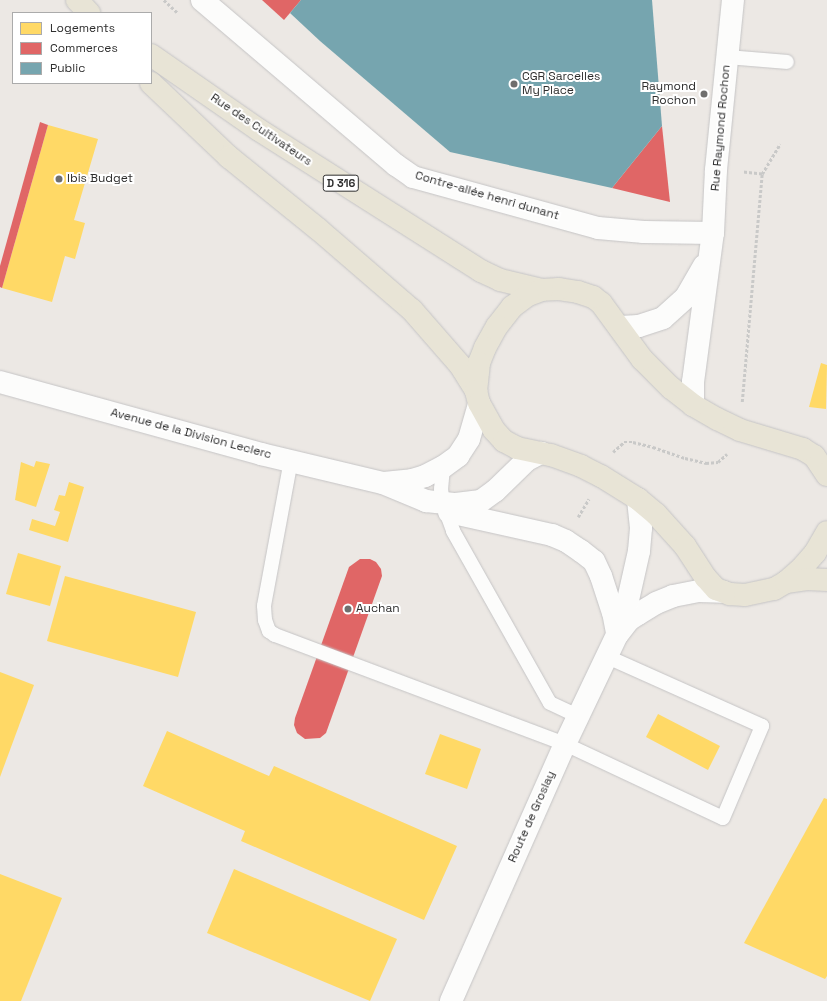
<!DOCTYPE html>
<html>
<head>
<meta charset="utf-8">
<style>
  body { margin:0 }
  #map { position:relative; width:827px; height:1001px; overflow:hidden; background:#ece8e4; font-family:"Space Grotesk",sans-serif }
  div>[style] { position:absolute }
  .homes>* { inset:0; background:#ffd966 }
  .shops>* { inset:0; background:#e06666 }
  .public>* { inset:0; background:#76a5af }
  .path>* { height:2.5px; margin-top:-1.25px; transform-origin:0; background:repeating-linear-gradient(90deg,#c9c9c8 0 3px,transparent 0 5px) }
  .roads { filter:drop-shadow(0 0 1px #c5c4c5) drop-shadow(0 0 1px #c5c4c5) }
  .service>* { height:14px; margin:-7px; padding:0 7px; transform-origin:7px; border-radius:7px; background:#fcfcfb }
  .minor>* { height:22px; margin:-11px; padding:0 11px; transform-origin:11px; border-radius:11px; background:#fcfcfb }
  .secondary>* { height:22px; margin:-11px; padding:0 11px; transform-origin:11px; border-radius:11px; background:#fcfcfb }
  .primary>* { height:22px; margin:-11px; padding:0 11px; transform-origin:11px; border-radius:11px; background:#e8e4d6 }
  .dots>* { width:11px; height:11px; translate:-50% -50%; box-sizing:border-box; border:2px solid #fff; border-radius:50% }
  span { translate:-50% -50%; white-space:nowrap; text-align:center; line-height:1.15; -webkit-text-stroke:4px #fff; paint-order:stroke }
  .shield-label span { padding:1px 3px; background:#fff; border:1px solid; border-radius:3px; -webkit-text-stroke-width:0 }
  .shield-label { font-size:11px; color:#2e2e2e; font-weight:700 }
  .poi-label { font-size:12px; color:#2e2e2e }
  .left { translate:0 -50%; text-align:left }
  .right { translate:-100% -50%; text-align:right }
  .street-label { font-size:12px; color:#2e2e2e }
  .legend { position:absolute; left:12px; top:12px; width:140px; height:72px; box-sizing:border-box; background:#fff; border:1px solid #ababab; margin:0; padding:5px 7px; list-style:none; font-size:12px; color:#2e2e2e }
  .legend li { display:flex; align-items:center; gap:8px; height:20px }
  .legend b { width:20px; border:1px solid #ababab }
</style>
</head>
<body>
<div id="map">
  <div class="homes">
    <i style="clip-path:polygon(48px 125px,98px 139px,74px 220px,85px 223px,75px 259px,65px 256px,52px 302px,2px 288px)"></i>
    <i style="clip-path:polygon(821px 363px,827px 365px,826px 409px,809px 407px)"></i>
    <i style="clip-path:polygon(36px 461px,50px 464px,36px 507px,15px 500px,21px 462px,34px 467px)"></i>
    <i style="clip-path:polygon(69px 482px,84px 487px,68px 542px,29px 530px,32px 519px,55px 526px,60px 512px,54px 510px,59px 495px,65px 496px)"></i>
    <i style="clip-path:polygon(18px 553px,61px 566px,50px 606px,6px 594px)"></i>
    <i style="clip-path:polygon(65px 576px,196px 612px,178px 677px,47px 641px)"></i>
    <i style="clip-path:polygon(0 672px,34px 685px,0 777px)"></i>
    <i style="clip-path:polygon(658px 714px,720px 746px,708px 770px,646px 737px)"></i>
    <i style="clip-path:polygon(167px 731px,269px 776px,274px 766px,457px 846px,424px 920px,241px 841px,245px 831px,143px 786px)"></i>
    <i style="clip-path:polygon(440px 734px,481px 749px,467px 789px,425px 774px)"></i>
    <i style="clip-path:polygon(824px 798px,827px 799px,827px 976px,825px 979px,744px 943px)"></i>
    <i style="clip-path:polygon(234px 869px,397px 939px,370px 1001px,207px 933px)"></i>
    <i style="clip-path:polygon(0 874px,62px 898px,21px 1001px,0 1001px)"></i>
  </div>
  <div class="shops">
    <i style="clip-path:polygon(262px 0,301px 0,284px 20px)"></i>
    <i style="clip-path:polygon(40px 122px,48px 125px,2px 288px,0 287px,0 266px)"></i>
    <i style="clip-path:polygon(662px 126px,670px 202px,612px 188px)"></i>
    <i style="clip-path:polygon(360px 559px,370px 559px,376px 562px,381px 569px,382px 576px,326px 733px,320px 738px,305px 739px,297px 733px,294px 725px,295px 718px,349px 567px)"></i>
  </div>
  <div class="public">
    <i style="clip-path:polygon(301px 0,652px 0,662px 126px,612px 188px,450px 152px,320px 41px,290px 13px)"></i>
  </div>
  <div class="path">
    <i style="left:164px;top:0;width:19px;rotate:43deg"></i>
    <i style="left:762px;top:174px;width:35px;rotate:-59deg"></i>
    <i style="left:742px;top:402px;width:229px;rotate:-85deg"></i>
    <i style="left:762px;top:174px;width:19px;rotate:-174deg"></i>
    <i style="left:613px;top:452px;width:15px;rotate:-42deg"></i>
    <i style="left:624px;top:442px;width:9px"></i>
    <i style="left:633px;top:442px;width:21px;rotate:14deg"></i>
    <i style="left:653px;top:447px;width:34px;rotate:19deg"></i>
    <i style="left:685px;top:458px;width:22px;rotate:13deg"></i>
    <i style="left:706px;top:463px;width:12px;rotate:-5deg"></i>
    <i style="left:718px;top:462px;width:12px;rotate:-42deg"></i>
    <i style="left:578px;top:517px;width:21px;rotate:-59deg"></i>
  </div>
  <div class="roads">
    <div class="service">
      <i style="left:728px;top:57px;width:59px;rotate:4.8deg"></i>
      <i style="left:291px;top:460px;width:148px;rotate:100.5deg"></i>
      <i style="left:264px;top:606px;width:14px;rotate:86deg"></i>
      <i style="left:265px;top:620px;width:12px;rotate:70deg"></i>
      <i style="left:269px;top:631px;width:7px;rotate:34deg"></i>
      <i style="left:275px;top:635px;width:310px;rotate:20.6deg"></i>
      <i style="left:565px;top:744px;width:174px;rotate:25.1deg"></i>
      <i style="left:723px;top:818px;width:100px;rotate:-67deg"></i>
      <i style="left:762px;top:726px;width:169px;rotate:-155.9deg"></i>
      <i style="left:443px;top:467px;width:22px;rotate:95deg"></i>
      <i style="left:441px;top:489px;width:14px;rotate:82deg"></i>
      <i style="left:443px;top:503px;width:30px;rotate:70deg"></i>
      <i style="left:453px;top:531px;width:197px;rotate:60.6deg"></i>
      <i style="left:550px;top:703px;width:31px;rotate:25deg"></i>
    </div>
    <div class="minor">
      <i style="left:202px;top:0;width:255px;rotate:40.4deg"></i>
      <i style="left:396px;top:165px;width:21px;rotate:35deg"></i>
      <i style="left:413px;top:177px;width:192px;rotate:15.4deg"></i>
      <i style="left:598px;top:228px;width:46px;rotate:5deg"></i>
      <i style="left:644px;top:232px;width:69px;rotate:0.8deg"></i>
      <i style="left:620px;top:327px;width:19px;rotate:-3deg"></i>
      <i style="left:639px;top:326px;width:25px;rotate:-18deg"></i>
      <i style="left:663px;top:318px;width:31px;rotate:-42deg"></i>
      <i style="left:686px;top:297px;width:36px;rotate:-60deg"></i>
      <i style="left:693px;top:405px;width:23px;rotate:-90deg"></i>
      <i style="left:693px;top:382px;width:150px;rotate:-82.4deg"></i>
      <i style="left:713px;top:233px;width:63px;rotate:-87.3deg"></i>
      <i style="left:716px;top:170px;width:171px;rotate:-84.3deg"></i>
    </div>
    <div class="secondary">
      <i style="left:0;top:382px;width:271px;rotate:15.4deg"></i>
      <i style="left:261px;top:454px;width:125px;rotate:13.4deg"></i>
      <i style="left:383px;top:483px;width:47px;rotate:22.7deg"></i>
      <i style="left:426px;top:501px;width:30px;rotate:6deg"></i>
      <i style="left:456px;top:504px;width:25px;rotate:-7deg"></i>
      <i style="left:481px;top:501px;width:17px;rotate:-36deg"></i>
      <i style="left:495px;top:491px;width:45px;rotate:-44.1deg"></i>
      <i style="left:527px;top:460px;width:16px;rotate:-27deg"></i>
      <i style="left:384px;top:483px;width:28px;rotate:-6deg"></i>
      <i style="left:412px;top:480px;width:14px;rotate:-17deg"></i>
      <i style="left:425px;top:476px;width:20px;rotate:-27deg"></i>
      <i style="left:443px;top:467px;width:19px;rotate:-36deg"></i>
      <i style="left:458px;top:456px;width:20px;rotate:-57deg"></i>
      <i style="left:469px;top:439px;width:37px;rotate:-74deg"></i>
      <i style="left:449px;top:512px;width:106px;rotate:12.6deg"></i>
      <i style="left:552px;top:535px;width:15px;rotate:23deg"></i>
      <i style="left:566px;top:541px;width:18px;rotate:34deg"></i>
      <i style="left:581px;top:551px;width:16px;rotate:38deg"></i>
      <i style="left:594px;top:561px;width:17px;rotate:65deg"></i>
      <i style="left:601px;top:576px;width:38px;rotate:72deg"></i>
      <i style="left:613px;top:612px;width:20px;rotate:79deg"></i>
      <i style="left:618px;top:634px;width:18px;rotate:-52deg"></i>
      <i style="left:629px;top:620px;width:11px;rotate:-34deg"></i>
      <i style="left:638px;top:614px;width:21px;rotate:-31deg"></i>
      <i style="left:656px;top:603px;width:18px;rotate:-22deg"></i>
      <i style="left:673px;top:596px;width:26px;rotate:-11deg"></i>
      <i style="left:699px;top:591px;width:24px;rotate:2deg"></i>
      <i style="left:451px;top:1001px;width:281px;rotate:-66.1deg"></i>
      <i style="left:565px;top:744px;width:121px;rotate:-64.5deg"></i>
      <i style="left:617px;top:635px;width:37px;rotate:-73deg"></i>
      <i style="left:628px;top:600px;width:50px;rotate:-77.3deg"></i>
      <i style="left:639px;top:551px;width:23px;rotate:-85deg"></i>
      <i style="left:641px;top:528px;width:29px;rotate:-96deg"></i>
    </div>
    <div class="primary">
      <i style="left:77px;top:0;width:18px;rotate:47deg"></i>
      <i style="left:151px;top:55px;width:131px;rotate:34.8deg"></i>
      <i style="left:259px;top:130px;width:263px;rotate:32.4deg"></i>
      <i style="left:481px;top:271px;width:21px;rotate:25deg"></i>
      <i style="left:500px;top:280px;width:43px;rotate:13.4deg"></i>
      <i style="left:151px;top:83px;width:108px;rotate:43.5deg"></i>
      <i style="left:229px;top:157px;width:114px;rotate:39deg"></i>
      <i style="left:318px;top:229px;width:124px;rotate:40.8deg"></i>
      <i style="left:412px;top:310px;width:73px;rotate:48.9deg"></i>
      <i style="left:460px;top:365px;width:31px;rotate:58deg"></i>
      <i style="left:827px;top:475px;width:23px;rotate:-124deg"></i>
      <i style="left:814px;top:456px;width:13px;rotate:-148deg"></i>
      <i style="left:803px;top:449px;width:66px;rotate:-163.2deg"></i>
      <i style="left:740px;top:430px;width:25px;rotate:-154deg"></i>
      <i style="left:717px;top:419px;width:28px;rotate:-150deg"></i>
      <i style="left:693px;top:405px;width:28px;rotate:-142deg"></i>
      <i style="left:671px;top:388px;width:41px;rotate:-135deg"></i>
      <i style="left:642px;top:359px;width:69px;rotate:-126.2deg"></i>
      <i style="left:601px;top:303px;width:10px;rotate:-143deg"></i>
      <i style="left:593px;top:297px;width:16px;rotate:-162deg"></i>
      <i style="left:578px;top:292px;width:19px;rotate:-171deg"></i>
      <i style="left:559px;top:289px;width:17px;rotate:177deg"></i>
      <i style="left:542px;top:290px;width:15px;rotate:160deg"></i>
      <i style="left:528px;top:295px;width:20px;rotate:143deg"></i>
      <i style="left:512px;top:307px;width:24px;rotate:128deg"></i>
      <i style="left:497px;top:326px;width:25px;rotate:119deg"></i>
      <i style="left:485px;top:348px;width:16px;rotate:112deg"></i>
      <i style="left:479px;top:363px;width:28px;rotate:96deg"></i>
      <i style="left:476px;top:391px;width:12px;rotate:76deg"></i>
      <i style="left:479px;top:403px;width:31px;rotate:61deg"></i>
      <i style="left:494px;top:430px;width:15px;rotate:48deg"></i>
      <i style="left:504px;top:441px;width:15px;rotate:28deg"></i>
      <i style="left:517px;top:448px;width:35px;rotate:12deg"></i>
      <i style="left:551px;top:455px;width:32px;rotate:20deg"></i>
      <i style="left:581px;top:466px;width:22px;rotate:27deg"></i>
      <i style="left:601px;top:476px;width:44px;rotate:31.9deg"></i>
      <i style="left:638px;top:499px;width:23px;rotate:40deg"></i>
      <i style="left:656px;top:514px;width:43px;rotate:47.8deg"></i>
      <i style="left:685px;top:546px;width:38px;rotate:57deg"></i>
      <i style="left:706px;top:578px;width:15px;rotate:48deg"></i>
      <i style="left:716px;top:589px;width:15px;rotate:20deg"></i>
      <i style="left:730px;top:594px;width:15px;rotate:4deg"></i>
      <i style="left:745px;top:595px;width:30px;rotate:-12deg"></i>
      <i style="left:774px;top:589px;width:14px;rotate:-30deg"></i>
      <i style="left:786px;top:582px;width:20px;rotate:-41deg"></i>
      <i style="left:801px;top:569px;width:21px;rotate:-49deg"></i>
      <i style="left:815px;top:553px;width:24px;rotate:-60deg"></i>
      <i style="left:786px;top:582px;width:21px;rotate:-8deg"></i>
      <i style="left:807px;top:579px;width:20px;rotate:3deg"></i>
    </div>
  </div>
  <div class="dots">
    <i style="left:514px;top:84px;background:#706f6e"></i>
    <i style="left:704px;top:94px;background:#706f6e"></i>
    <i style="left:59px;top:179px;background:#706f6e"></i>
    <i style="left:348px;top:609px;background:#706f6e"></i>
  </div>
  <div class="shield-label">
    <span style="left:341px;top:183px">D 316</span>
  </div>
  <div class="poi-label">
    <span class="left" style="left:522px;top:84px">CGR Sarcelles<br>My Place</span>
    <span class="right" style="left:696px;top:94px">Raymond<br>Rochon</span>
    <span class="left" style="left:67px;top:179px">Ibis Budget</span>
    <span class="left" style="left:356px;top:609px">Auchan</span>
  </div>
  <div class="street-label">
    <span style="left:721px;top:128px;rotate:-85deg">Rue Raymond Rochon</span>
    <span style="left:261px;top:130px;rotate:34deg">Rue des Cultivateurs</span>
    <span style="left:487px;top:196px;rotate:16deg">Contre-allée henri dunant</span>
    <span style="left:191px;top:434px;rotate:15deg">Avenue de la Division Leclerc</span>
    <span style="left:532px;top:817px;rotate:-66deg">Route de Groslay</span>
  </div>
  <ul class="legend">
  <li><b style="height:11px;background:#ffd966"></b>Logements</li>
  <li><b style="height:11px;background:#e06666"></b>Commerces</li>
  <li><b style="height:11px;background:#76a5af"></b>Public</li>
  </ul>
</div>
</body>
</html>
